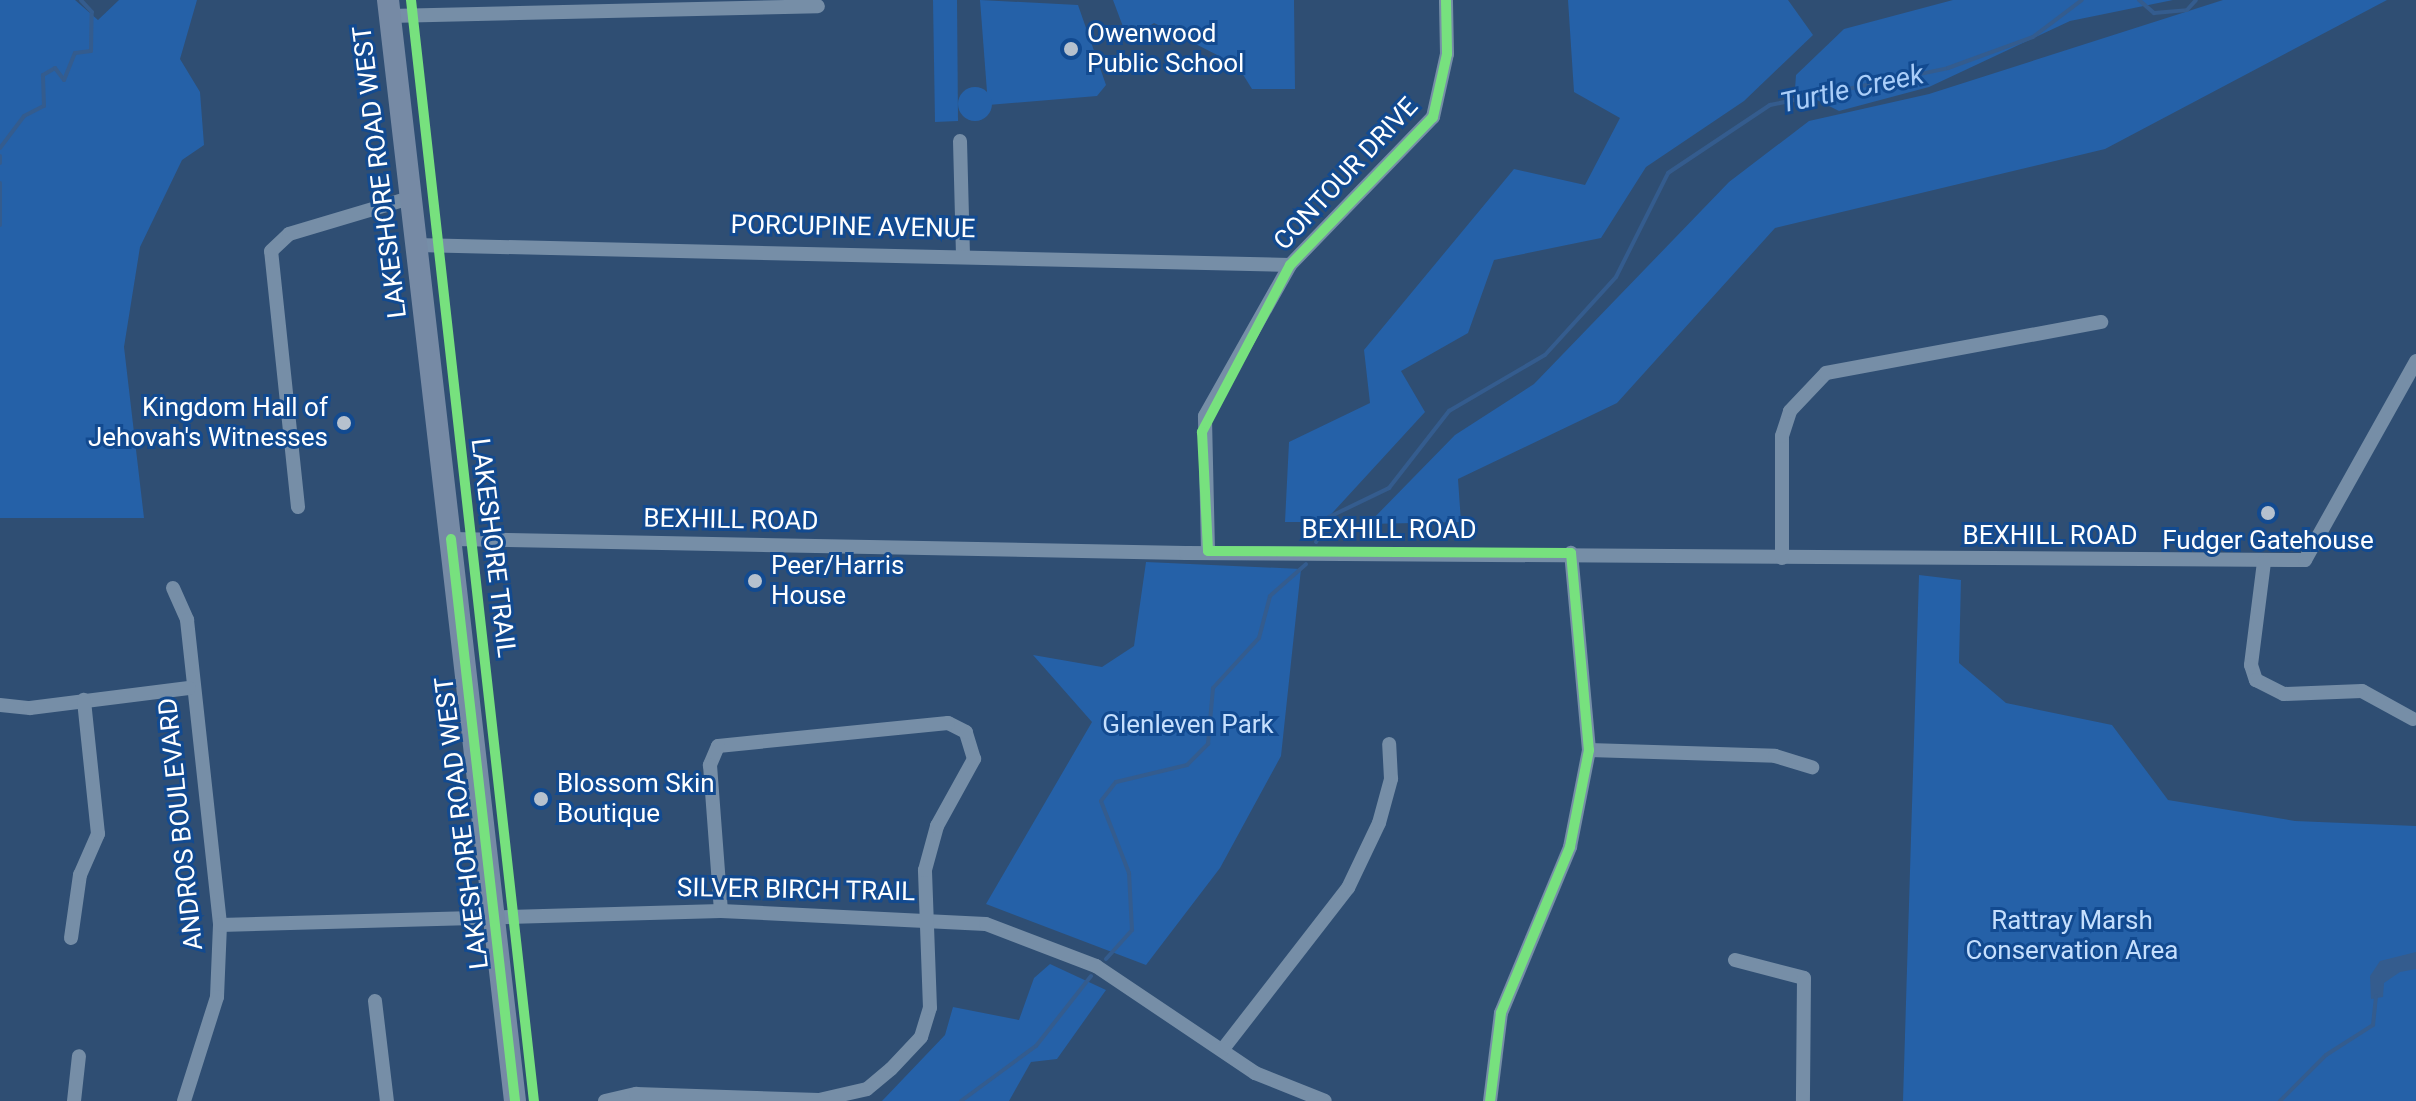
<!DOCTYPE html>
<html>
<head>
<meta charset="utf-8">
<style>
  body { margin:0 }
  #map { position:relative; width:2416px; height:1101px; overflow:hidden; background:#2f4e73; font-family:Roboto,sans-serif }
  div>[style] { position:absolute }
  .green>* { inset:0; background:#2561a8 }
  .round { border-radius:50% }
  .water>* { inset:0; background:#345c8e }
  .stream>* { height:4px; margin:-2px; padding:0 2px; transform-origin:2px; border-radius:2px; background:#345c8e }
  .street>* { height:14px; margin:-7px; padding:0 7px; transform-origin:7px; border-radius:7px; background:#768ea7 }
  .primary>* { height:22px; margin:-11px; padding:0 11px; transform-origin:11px; border-radius:11px; background:#768aa5 }
  .cycleway>* { height:10px; margin:-5px; padding:0 5px; transform-origin:5px; border-radius:5px; background:#77e17e }
  .dots>* { width:22px; height:22px; translate:-50% -50%; box-sizing:border-box; border:4px solid #124a90; border-radius:50% }
  span { translate:-50% -50%; white-space:nowrap; text-align:center; line-height:1.15; -webkit-text-stroke:6px #124a90; paint-order:stroke }
  .poi-label { font-size:26px; color:#fff }
  .left { translate:0 -50%; text-align:left }
  .right { translate:-100% -50%; text-align:right }
  .street-label { font-size:26px; color:#fff }
  .park-label { font-size:26px; color:#c5dffd }
  .water-label { font-size:28px; color:#aacef9; font-style:italic }
</style>
</head>
<body>
<div id="map">
  <div class="green">
    <i style="clip-path:polygon(0 0,75px 0,98px 20px,119px 0,197px 0,180px 59px,200px 92px,204px 145px,182px 160px,140px 247px,124px 347px,144px 518px,0 518px)"></i>
    <i style="clip-path:polygon(933px 0,957px 0,958px 121px,935px 122px)"></i>
    <i style="clip-path:polygon(980px 0,1078px 5px,1106px 85px,1097px 96px,988px 105px)"></i>
    <i style="clip-path:polygon(1113px 0,1294px 0,1295px 89px,1252px 89px,1237px 65px,1154px 23px,1128px 40px)"></i>
    <i style="clip-path:polygon(1568px 0,1788px 0,1813px 35px,1744px 101px,1646px 167px,1601px 238px,1494px 260px,1468px 333px,1401px 371px,1425px 412px,1324px 522px,1285px 522px,1289px 442px,1370px 403px,1364px 350px,1514px 169px,1585px 185px,1620px 118px,1574px 92px)"></i>
    <i style="clip-path:polygon(1953px 0,2173px 0,2070px 21px,1929px 87px,1839px 111px,1795px 89px,1796px 75px,1844px 29px)"></i>
    <i style="clip-path:polygon(2223px 0,2387px 0,2105px 149px,1775px 228px,1617px 403px,1458px 479px,1461px 522px,1368px 524px,1455px 435px,1534px 384px,1729px 182px,1809px 121px,1929px 94px)"></i>
    <i class="round" style="left:958px;top:87px;width:34px;height:34px"></i>
    <i style="clip-path:polygon(1146px 562px,1301px 569px,1281px 756px,1220px 868px,1146px 965px,986px 904px,1092px 722px,1033px 655px,1102px 667px,1134px 646px)"></i>
    <i style="clip-path:polygon(1919px 575px,1961px 580px,1959px 663px,2006px 703px,2112px 725px,2168px 800px,2295px 821px,2416px 826px,2416px 1101px,1903px 1101px)"></i>
    <i style="clip-path:polygon(1050px 964px,1106px 990px,1057px 1059px,1031px 1062px,1009px 1101px,882px 1101px,945px 1035px,953px 1007px,1019px 1020px,1034px 978px)"></i>
  </div>
  <div class="water">
    <i style="clip-path:polygon(2416px 952px,2416px 969px,2400px 972px,2384px 983px,2383px 997px,2371px 999px,2370px 976px,2380px 961px)"></i>
  </div>
  <div class="stream">
    <i style="left:2139px;top:0;width:20px;rotate:41deg"></i>
    <i style="left:2154px;top:13px;width:33px;rotate:-5deg"></i>
    <i style="left:2187px;top:10px;width:13px;rotate:-48deg"></i>
    <i style="left:0;top:148px;width:40px;rotate:-53deg"></i>
    <i style="left:24px;top:116px;width:22px;rotate:-27deg"></i>
    <i style="left:44px;top:106px;width:31px;rotate:-92deg"></i>
    <i style="left:43px;top:75px;width:14px;rotate:-30deg"></i>
    <i style="left:55px;top:68px;width:15px;rotate:53deg"></i>
    <i style="left:64px;top:80px;width:29px;rotate:-68deg"></i>
    <i style="left:75px;top:53px;width:16px;rotate:-7deg"></i>
    <i style="left:91px;top:51px;width:39px;rotate:-89deg"></i>
    <i style="left:92px;top:12px;width:16px;rotate:-133deg"></i>
    <i style="left:0;top:156px;width:7px;rotate:90deg"></i>
    <i style="left:0;top:183px;width:42px;rotate:90deg"></i>
    <i style="left:1316px;top:542px;width:28px;rotate:-63deg"></i>
    <i style="left:1329px;top:517px;width:67px;rotate:-25.8deg"></i>
    <i style="left:1389px;top:488px;width:98px;rotate:-52.1deg"></i>
    <i style="left:1449px;top:411px;width:111px;rotate:-30.3deg"></i>
    <i style="left:1545px;top:355px;width:105px;rotate:-47.7deg"></i>
    <i style="left:1616px;top:277px;width:116px;rotate:-63.4deg"></i>
    <i style="left:1668px;top:173px;width:123px;rotate:-33.7deg"></i>
    <i style="left:1770px;top:105px;width:182px;rotate:-11.7deg"></i>
    <i style="left:1948px;top:68px;width:90px;rotate:-20deg"></i>
    <i style="left:2033px;top:37px;width:61px;rotate:-37.1deg"></i>
    <i style="left:1106px;top:959px;width:39px;rotate:-48deg"></i>
    <i style="left:1132px;top:930px;width:57px;rotate:-93deg"></i>
    <i style="left:1129px;top:873px;width:77px;rotate:-111.3deg"></i>
    <i style="left:1101px;top:801px;width:24px;rotate:-52deg"></i>
    <i style="left:1116px;top:782px;width:73px;rotate:-13.5deg"></i>
    <i style="left:1187px;top:765px;width:30px;rotate:-45deg"></i>
    <i style="left:1208px;top:744px;width:56px;rotate:-84.9deg"></i>
    <i style="left:1213px;top:688px;width:68px;rotate:-47.4deg"></i>
    <i style="left:1259px;top:638px;width:43px;rotate:-75.3deg"></i>
    <i style="left:1270px;top:596px;width:48px;rotate:-41.6deg"></i>
    <i style="left:961px;top:1101px;width:93px;rotate:-36.3deg"></i>
    <i style="left:1036px;top:1046px;width:89px;rotate:-51.8deg"></i>
    <i style="left:2280px;top:1101px;width:65px;rotate:-45deg"></i>
    <i style="left:2326px;top:1055px;width:56px;rotate:-32.6deg"></i>
    <i style="left:2373px;top:1025px;width:29px;rotate:-84deg"></i>
  </div>
  <div class="street">
    <i style="left:389px;top:16px;width:429px;rotate:-1.3deg"></i>
    <i style="left:960px;top:141px;width:111px;rotate:88.5deg"></i>
    <i style="left:416px;top:245px;width:874px;rotate:1.31deg"></i>
    <i style="left:298px;top:507px;width:257px;rotate:-96deg"></i>
    <i style="left:271px;top:251px;width:25px;rotate:-43deg"></i>
    <i style="left:289px;top:234px;width:126px;rotate:-16.6deg"></i>
    <i style="left:451px;top:539px;width:735px;rotate:1.09deg"></i>
    <i style="left:1186px;top:553px;width:1119px;rotate:0.36deg"></i>
    <i style="left:2305px;top:560px;width:228px;rotate:-60.8deg"></i>
    <i style="left:1208px;top:551px;width:135px;rotate:-91.3deg"></i>
    <i style="left:1205px;top:416px;width:173px;rotate:-60.6deg"></i>
    <i style="left:1290px;top:265px;width:206px;rotate:-46deg"></i>
    <i style="left:1433px;top:117px;width:65px;rotate:-77.5deg"></i>
    <i style="left:1447px;top:54px;width:54px;rotate:-91.1deg"></i>
    <i style="left:1782px;top:558px;width:122px;rotate:-90deg"></i>
    <i style="left:1782px;top:436px;width:26px;rotate:-72deg"></i>
    <i style="left:1790px;top:411px;width:52px;rotate:-46.5deg"></i>
    <i style="left:1826px;top:373px;width:280px;rotate:-10.5deg"></i>
    <i style="left:2264px;top:562px;width:104px;rotate:97.2deg"></i>
    <i style="left:2251px;top:665px;width:16px;rotate:72deg"></i>
    <i style="left:2256px;top:680px;width:31px;rotate:27deg"></i>
    <i style="left:2284px;top:694px;width:78px;rotate:-2.2deg"></i>
    <i style="left:2362px;top:691px;width:58px;rotate:28.8deg"></i>
    <i style="left:173px;top:588px;width:35px;rotate:66deg"></i>
    <i style="left:187px;top:620px;width:307px;rotate:83.8deg"></i>
    <i style="left:220px;top:925px;width:72px;rotate:92.4deg"></i>
    <i style="left:217px;top:997px;width:109px;rotate:107.6deg"></i>
    <i style="left:0;top:705px;width:30px;rotate:6deg"></i>
    <i style="left:30px;top:708px;width:160px;rotate:-7.2deg"></i>
    <i style="left:1589px;top:750px;width:186px;rotate:1.8deg"></i>
    <i style="left:1775px;top:756px;width:39px;rotate:17deg"></i>
    <i style="left:220px;top:925px;width:501px;rotate:-1.6deg"></i>
    <i style="left:721px;top:911px;width:265px;rotate:2.8deg"></i>
    <i style="left:986px;top:924px;width:118px;rotate:20.9deg"></i>
    <i style="left:1096px;top:966px;width:192px;rotate:33.9deg"></i>
    <i style="left:1255px;top:1073px;width:75px;rotate:21.8deg"></i>
    <i style="left:71px;top:938px;width:64px;rotate:-81.9deg"></i>
    <i style="left:80px;top:875px;width:45px;rotate:-66.3deg"></i>
    <i style="left:98px;top:834px;width:135px;rotate:-96deg"></i>
    <i style="left:1735px;top:960px;width:71px;rotate:14.6deg"></i>
    <i style="left:1804px;top:978px;width:123px;rotate:90.5deg"></i>
    <i style="left:375px;top:1001px;width:101px;rotate:83.2deg"></i>
    <i style="left:1223px;top:1049px;width:204px;rotate:-52.2deg"></i>
    <i style="left:1348px;top:888px;width:72px;rotate:-64.5deg"></i>
    <i style="left:1379px;top:823px;width:46px;rotate:-74.7deg"></i>
    <i style="left:1391px;top:779px;width:35px;rotate:-93deg"></i>
    <i style="left:74px;top:1101px;width:45px;rotate:-83.7deg"></i>
    <i style="left:605px;top:1101px;width:32px;rotate:-13deg"></i>
    <i style="left:636px;top:1094px;width:183px;rotate:1.9deg"></i>
    <i style="left:819px;top:1100px;width:49px;rotate:-12.9deg"></i>
    <i style="left:867px;top:1089px;width:31px;rotate:-40deg"></i>
    <i style="left:891px;top:1069px;width:44px;rotate:-46.8deg"></i>
    <i style="left:921px;top:1037px;width:30px;rotate:-73deg"></i>
    <i style="left:930px;top:1008px;width:138px;rotate:-92.1deg"></i>
    <i style="left:925px;top:870px;width:46px;rotate:-74.7deg"></i>
    <i style="left:937px;top:826px;width:77px;rotate:-61.1deg"></i>
    <i style="left:974px;top:759px;width:28px;rotate:-107deg"></i>
    <i style="left:966px;top:732px;width:20px;rotate:-153deg"></i>
    <i style="left:948px;top:723px;width:231px;rotate:174.3deg"></i>
    <i style="left:718px;top:746px;width:21px;rotate:113deg"></i>
    <i style="left:710px;top:765px;width:146px;rotate:85.7deg"></i>
    <i style="left:1490px;top:1101px;width:89px;rotate:-82.9deg"></i>
    <i style="left:1501px;top:1013px;width:180px;rotate:-67.4deg"></i>
    <i style="left:1570px;top:847px;width:99px;rotate:-78.9deg"></i>
    <i style="left:1589px;top:750px;width:198px;rotate:-95.2deg"></i>
  </div>
  <div class="primary">
    <i style="left:388px;top:0;width:1108px;rotate:83.42deg"></i>
  </div>
  <div class="cycleway">
    <i style="left:411px;top:0;width:1108px;rotate:83.63deg"></i>
    <i style="left:1446px;top:0;width:54px;rotate:88.9deg"></i>
    <i style="left:1447px;top:54px;width:65px;rotate:102.5deg"></i>
    <i style="left:1433px;top:117px;width:206px;rotate:134deg"></i>
    <i style="left:1290px;top:265px;width:189px;rotate:117.8deg"></i>
    <i style="left:1202px;top:432px;width:119px;rotate:87.1deg"></i>
    <i style="left:1208px;top:551px;width:363px;rotate:0.3deg"></i>
    <i style="left:1571px;top:553px;width:198px;rotate:84.8deg"></i>
    <i style="left:1589px;top:750px;width:99px;rotate:101.1deg"></i>
    <i style="left:1570px;top:847px;width:180px;rotate:112.6deg"></i>
    <i style="left:1501px;top:1013px;width:89px;rotate:97.1deg"></i>
    <i style="left:451px;top:539px;width:566px;rotate:83.5deg"></i>
  </div>
  <div class="dots">
    <i style="left:1071px;top:49px;background:#b6c1ce"></i>
    <i style="left:344px;top:423px;background:#b6c1ce"></i>
    <i style="left:2268px;top:513px;background:#b6c1ce"></i>
    <i style="left:755px;top:581px;background:#b6c1ce"></i>
    <i style="left:541px;top:799px;background:#b6c1ce"></i>
  </div>
  <div class="poi-label">
    <span class="left" style="left:1087px;top:49px">Owenwood<br>Public School</span>
    <span class="right" style="left:328px;top:423px">Kingdom Hall of<br>Jehovah's Witnesses</span>
    <span style="left:2268px;top:541px">Fudger Gatehouse</span>
    <span class="left" style="left:771px;top:581px">Peer/Harris<br>House</span>
    <span class="left" style="left:557px;top:799px">Blossom Skin<br>Boutique</span>
  </div>
  <div class="street-label">
    <span style="left:380px;top:172px;rotate:-97deg">LAKESHORE ROAD WEST</span>
    <span style="left:1346px;top:174px;rotate:-47deg">CONTOUR DRIVE</span>
    <span style="left:853px;top:227px;rotate:1deg">PORCUPINE AVENUE</span>
    <span style="left:731px;top:520px;rotate:1deg">BEXHILL ROAD</span>
    <span style="left:1389px;top:530px">BEXHILL ROAD</span>
    <span style="left:2050px;top:536px">BEXHILL ROAD</span>
    <span style="left:493px;top:548px;rotate:83deg">LAKESHORE TRAIL</span>
    <span style="left:462px;top:823px;rotate:-97deg">LAKESHORE ROAD WEST</span>
    <span style="left:181px;top:824px;rotate:-96deg">ANDROS BOULEVARD</span>
    <span style="left:796px;top:890px;rotate:1deg">SILVER BIRCH TRAIL</span>
  </div>
  <div class="park-label">
    <span style="left:1188px;top:725px">Glenleven Park</span>
    <span style="left:2072px;top:936px">Rattray Marsh<br>Conservation Area</span>
  </div>
  <div class="water-label">
    <span style="left:1852px;top:89px;rotate:-12deg">Turtle Creek</span>
  </div>
</div>
</body>
</html>
